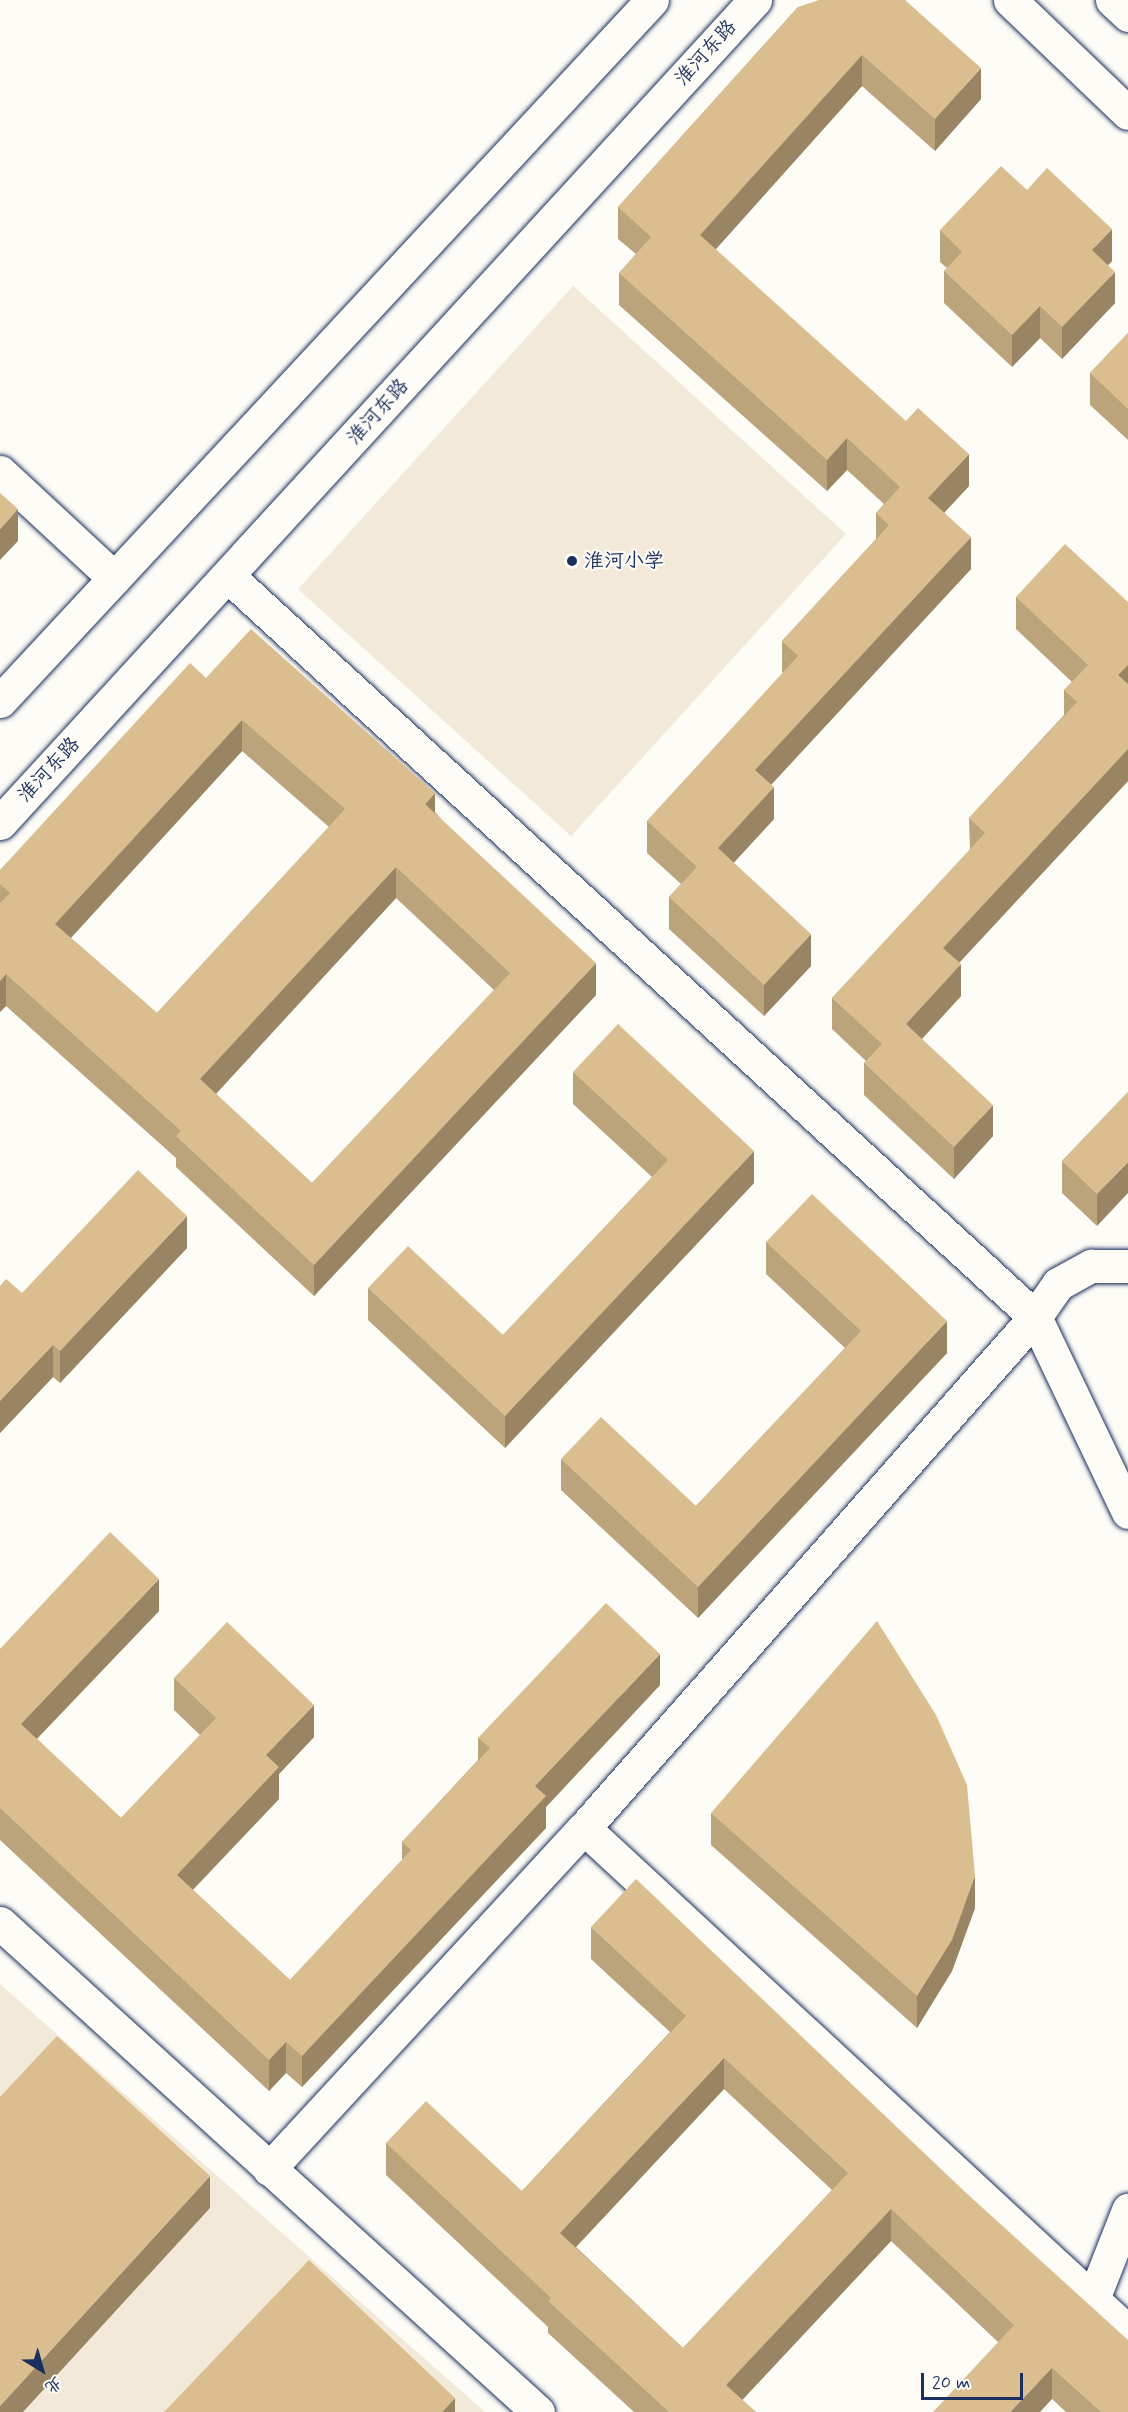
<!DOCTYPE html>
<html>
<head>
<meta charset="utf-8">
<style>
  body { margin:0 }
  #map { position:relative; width:1128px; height:2412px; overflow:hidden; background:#fdfcf7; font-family:Mynerve,"LXGW WenKai TC",sans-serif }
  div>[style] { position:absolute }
  .built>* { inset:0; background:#f2e9d8 }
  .roads { filter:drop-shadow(0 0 2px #1b2f5e) drop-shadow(0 0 2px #1b2f5e) }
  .minor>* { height:33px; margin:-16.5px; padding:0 16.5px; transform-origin:16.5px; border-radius:16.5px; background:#fdfcf7 }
  .secondary>* { height:33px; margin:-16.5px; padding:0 16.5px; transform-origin:16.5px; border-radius:16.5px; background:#fdfcf7 }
  .trunk>* { height:33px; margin:-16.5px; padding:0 16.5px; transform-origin:16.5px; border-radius:16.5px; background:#fdfcf7 }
  .wall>* { inset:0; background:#bba37b }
  .shaded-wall>* { inset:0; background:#998564 }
  .building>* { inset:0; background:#dabe8f }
  .dots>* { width:16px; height:16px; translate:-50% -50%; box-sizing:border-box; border:3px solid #fdfcf7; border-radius:50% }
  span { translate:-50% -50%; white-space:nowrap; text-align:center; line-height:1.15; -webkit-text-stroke:4.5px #fdfcf7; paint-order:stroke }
  .street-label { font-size:20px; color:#1b2f5e }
  .poi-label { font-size:20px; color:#1b2f5e }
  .left { translate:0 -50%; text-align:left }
  .north { position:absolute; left:12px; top:2340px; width:60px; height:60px; -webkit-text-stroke:4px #fdfcf7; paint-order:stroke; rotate:143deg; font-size:16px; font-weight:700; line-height:24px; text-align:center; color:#1b2f5e }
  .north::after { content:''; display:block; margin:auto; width:21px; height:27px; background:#1b2f5e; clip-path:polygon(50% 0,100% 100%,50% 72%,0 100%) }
  .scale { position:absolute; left:921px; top:2373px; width:102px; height:27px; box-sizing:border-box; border:3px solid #1b2f5e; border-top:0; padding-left:8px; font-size:18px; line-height:21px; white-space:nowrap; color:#1b2f5e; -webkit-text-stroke:4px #fdfcf7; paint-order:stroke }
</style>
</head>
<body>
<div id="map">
  <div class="built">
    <i style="clip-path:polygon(573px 286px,846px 534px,571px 836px,298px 589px)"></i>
    <i style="clip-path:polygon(0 1984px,485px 2412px,0 2412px)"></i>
  </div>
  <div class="roads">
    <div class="minor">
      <i style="left:0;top:472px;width:156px;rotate:42.9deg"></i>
      <i style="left:228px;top:576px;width:1096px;rotate:42.56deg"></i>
      <i style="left:1035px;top:1317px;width:216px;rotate:64.5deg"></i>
      <i style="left:584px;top:1828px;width:742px;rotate:42.81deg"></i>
      <i style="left:0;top:1923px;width:727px;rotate:42.27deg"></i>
      <i style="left:269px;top:2169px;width:464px;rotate:-47.3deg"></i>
      <i style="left:584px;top:1828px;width:682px;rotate:-48.57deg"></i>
      <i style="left:1035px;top:1317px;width:40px;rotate:-55.1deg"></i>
      <i style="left:1058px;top:1284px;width:38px;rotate:-29deg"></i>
      <i style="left:1091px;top:1266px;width:37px"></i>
      <i style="left:1093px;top:2299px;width:96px;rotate:-68.5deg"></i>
    </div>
    <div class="secondary">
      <i style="left:0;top:701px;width:957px;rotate:-47.07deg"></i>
      <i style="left:0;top:823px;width:1117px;rotate:-47.47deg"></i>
    </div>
    <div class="trunk">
      <i style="left:1010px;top:0;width:163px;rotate:43.8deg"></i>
      <i style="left:1112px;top:0;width:22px;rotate:43deg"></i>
    </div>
  </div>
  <div class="wall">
    <i style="clip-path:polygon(798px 7px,981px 99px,935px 151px,862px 86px,715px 249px,969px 486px,944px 513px,971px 569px,771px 785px,774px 819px,733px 863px,811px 966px,764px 1016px,669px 929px,669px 897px,681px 884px,647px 853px,647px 821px,783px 673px,782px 672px,782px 641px,876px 539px,876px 513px,884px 504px,847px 470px,827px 491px,619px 305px,619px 273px,636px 254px,618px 239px,618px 207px)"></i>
    <i style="clip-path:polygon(1027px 190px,1112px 261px,1108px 265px,1115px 303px,1062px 359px,1040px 338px,1012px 367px,944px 303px,944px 271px,947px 268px,940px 262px,940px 230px)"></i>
    <i style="clip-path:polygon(1128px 333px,1128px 440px,1090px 405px,1090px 373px)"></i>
    <i style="clip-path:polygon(1016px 597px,1128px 602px,1128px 781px,959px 963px,961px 996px,922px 1039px,993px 1136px,954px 1179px,864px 1095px,864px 1063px,866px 1061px,832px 1029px,832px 998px,970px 850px,969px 818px,1064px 715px,1064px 690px,1072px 682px,1016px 629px)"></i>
    <i style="clip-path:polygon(evenodd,206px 678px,435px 812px,596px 995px,314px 1296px,176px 1167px,176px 1158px,6px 1006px,0 1012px,0 870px,206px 678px,242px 751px,329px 827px,157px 1013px,71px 938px,242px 751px,206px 678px,396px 898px,494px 990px,312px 1183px,216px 1094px,396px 898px)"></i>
    <i style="clip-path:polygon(573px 1072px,754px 1183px,505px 1448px,368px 1320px,368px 1288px,503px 1335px,652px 1177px,573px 1104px)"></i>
    <i style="clip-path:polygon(1128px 1092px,1097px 1226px,1062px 1193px,1062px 1161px)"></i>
    <i style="clip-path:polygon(766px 1242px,947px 1353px,698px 1618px,561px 1490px,561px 1459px,696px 1506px,845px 1348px,766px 1274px)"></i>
    <i style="clip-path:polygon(187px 1248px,60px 1383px,53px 1377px,0 1433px,0 1286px,22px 1293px)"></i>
    <i style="clip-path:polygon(159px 1611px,37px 1739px,121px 1818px,200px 1735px,174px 1710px,174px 1678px,314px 1737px,279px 1774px,279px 1799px,193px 1890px,290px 1980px,402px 1860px,402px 1842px,478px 1760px,478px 1738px,660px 1685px,546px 1807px,546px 1828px,302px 2087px,286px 2073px,269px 2091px,0 1840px,0 1649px)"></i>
    <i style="clip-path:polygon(711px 1813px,975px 1908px,952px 1971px,917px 2028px,711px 1845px)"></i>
    <i style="clip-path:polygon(evenodd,591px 1927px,1128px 2412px,1066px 2412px,1052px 2399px,998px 2342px,891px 2241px,742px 2400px,756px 2412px,634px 2412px,548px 2333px,548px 2327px,386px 2175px,386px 2143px,522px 2191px,670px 2032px,591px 1959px,591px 1927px,724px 2089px,832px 2190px,683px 2348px,576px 2247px,724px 2089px)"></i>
  </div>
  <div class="shaded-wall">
    <i style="clip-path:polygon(862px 55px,862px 86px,700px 267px,700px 235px)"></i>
    <i style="clip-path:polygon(981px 68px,981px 99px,935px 151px,935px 119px)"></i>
    <i style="clip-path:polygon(1112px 229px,1112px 261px,1092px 282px,1092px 250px)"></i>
    <i style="clip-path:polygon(1115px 272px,1115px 303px,1062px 359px,1062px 327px)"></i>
    <i style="clip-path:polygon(1040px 306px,1040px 338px,1012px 367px,1012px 335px)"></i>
    <i style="clip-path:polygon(847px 438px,847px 470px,827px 491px,827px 460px)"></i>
    <i style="clip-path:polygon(969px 454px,969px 486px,928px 530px,928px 498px)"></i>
    <i style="clip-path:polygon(18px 509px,18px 541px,0 560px,0 529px)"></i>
    <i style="clip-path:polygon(971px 537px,971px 569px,755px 802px,755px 770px)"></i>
    <i style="clip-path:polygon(1128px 665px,1128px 697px,1118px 675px)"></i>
    <i style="clip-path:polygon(242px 720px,242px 751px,55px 955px,55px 924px)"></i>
    <i style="clip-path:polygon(1128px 749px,1128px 781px,943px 980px,943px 948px)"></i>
    <i style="clip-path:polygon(774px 787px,774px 819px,718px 880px,718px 848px)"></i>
    <i style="clip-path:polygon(435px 793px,435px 825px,425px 804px)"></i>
    <i style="clip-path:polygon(396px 867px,396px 898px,200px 1111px,200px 1079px)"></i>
    <i style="clip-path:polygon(811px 934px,811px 966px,764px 1016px,764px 985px)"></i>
    <i style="clip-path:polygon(596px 963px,596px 995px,314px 1296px,314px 1265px)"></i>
    <i style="clip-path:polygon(961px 964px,961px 996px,906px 1056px,906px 1024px)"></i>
    <i style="clip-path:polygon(6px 974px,6px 1006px,0 1012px,0 981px)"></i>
    <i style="clip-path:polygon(993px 1105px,993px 1136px,954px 1179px,954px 1147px)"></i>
    <i style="clip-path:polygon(754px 1151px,754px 1183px,505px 1448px,505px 1416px)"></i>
    <i style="clip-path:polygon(1128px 1162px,1128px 1193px,1097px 1226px,1097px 1194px)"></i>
    <i style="clip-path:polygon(187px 1216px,187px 1248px,60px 1383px,60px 1351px)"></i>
    <i style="clip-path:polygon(947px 1321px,947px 1353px,698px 1618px,698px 1587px)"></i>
    <i style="clip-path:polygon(53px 1345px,53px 1377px,0 1433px,0 1401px)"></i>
    <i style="clip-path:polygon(159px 1579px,159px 1611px,21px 1755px,21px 1724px)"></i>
    <i style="clip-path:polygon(660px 1654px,660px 1685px,546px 1807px,546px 1828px,302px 2087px,302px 2056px,535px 1786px)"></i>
    <i style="clip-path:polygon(314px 1705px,314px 1737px,279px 1774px,279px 1799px,177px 1906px,177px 1875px,266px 1755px)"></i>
    <i style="clip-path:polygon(975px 1876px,975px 1908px,952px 1971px,917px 2028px,917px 1996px)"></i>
    <i style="clip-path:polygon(286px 2042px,286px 2073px,269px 2091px,269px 2060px)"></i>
    <i style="clip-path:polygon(724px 2058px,724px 2089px,560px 2264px,560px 2233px)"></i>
    <i style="clip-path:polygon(210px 2176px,210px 2208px,23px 2412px,0 2412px,0 2406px)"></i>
    <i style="clip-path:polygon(891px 2209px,891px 2241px,731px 2412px,726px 2385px)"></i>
    <i style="clip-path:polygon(1052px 2368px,1052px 2399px,1040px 2412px,1010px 2412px)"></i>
    <i style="clip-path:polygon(455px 2398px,455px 2412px,442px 2412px)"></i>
  </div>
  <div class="building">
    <i style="clip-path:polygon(819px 0,905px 0,981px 68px,935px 119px,862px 55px,700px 235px,906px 421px,918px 408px,969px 454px,928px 498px,971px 537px,755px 770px,774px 787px,718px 848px,811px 934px,764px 985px,669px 897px,697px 867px,647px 821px,798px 656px,782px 641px,889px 525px,876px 513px,900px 487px,847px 438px,827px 460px,619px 273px,651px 237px,618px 207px,798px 7px)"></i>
    <i style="clip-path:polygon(1001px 166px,1027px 190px,1047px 168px,1112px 229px,1092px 250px,1115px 272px,1062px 327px,1040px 306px,1012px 335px,944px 271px,962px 252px,940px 230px)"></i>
    <i style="clip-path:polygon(1128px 333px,1128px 409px,1090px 373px)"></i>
    <i style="clip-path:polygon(0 493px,18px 509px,0 529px)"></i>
    <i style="clip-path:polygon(1065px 544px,1128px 602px,1128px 665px,1118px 675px,1128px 684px,1128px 749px,943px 948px,961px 964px,906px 1024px,993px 1105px,954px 1147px,864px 1063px,882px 1044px,832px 998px,985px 833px,969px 818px,1077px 702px,1064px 690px,1088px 665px,1016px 597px)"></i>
    <i style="clip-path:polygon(evenodd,251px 629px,435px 793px,425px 804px,596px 963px,314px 1265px,176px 1136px,181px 1131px,6px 974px,0 981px,0 903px,10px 893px,0 884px,0 870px,190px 663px,206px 678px,251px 629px,242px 720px,345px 809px,157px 1013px,55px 924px,242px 720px,251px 629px,396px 867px,510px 973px,312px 1183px,200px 1079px,396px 867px)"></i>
    <i style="clip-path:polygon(618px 1024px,754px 1151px,505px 1416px,368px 1288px,408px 1246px,503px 1335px,668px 1160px,573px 1072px)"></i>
    <i style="clip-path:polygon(1128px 1092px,1128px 1162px,1097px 1194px,1062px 1161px)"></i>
    <i style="clip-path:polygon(138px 1170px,187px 1216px,60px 1351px,53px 1345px,0 1401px,0 1286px,6px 1279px,22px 1293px)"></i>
    <i style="clip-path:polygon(812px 1194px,947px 1321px,698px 1587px,561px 1459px,601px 1417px,696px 1506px,861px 1331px,766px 1242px)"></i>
    <i style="clip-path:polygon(110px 1532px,159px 1579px,21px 1724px,121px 1818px,216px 1718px,174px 1678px,227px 1622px,314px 1705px,266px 1755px,279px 1767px,177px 1875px,290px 1980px,411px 1850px,402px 1842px,490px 1748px,478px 1738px,606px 1603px,660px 1654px,535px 1786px,546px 1796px,302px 2056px,286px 2042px,269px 2060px,0 1808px,0 1649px)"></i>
    <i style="clip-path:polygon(877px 1621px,936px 1715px,967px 1785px,975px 1876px,952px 1940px,917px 1996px,711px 1813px)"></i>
    <i style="clip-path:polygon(evenodd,636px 1879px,963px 2190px,1128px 2340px,1128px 2412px,1101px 2412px,1052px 2368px,1010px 2412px,933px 2412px,1014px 2325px,891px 2209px,726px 2385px,756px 2412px,669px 2412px,548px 2301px,551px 2298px,386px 2143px,426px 2101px,522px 2191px,686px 2016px,591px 1927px,636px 1879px,724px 2058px,848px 2173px,683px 2348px,560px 2233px,724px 2058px)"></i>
    <i style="clip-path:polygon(57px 2036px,210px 2176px,0 2406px,0 2097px)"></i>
    <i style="clip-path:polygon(309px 2260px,455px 2398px,442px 2412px,164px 2412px)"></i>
  </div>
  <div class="dots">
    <i style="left:572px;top:561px;background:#1b2f5e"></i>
  </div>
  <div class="street-label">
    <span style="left:706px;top:53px;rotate:-48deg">淮河东路</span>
    <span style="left:378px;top:412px;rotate:-48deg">淮河东路</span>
    <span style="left:49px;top:770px;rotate:-47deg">淮河东路</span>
  </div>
  <div class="poi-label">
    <span class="left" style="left:584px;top:561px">淮河小学</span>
  </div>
  <div class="north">北</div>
  <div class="scale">20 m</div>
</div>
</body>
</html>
